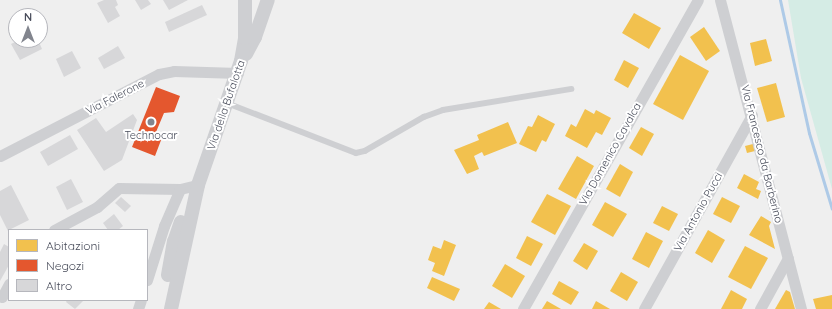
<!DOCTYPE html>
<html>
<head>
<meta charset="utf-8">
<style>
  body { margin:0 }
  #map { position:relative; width:832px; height:309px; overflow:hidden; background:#efefef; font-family:Quicksand,sans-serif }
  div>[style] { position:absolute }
  .green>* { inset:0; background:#d5ece5 }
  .homes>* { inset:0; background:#f2c14e }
  .shops>* { inset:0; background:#e4572e }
  .stream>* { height:3px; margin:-1.5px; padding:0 1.5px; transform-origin:1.5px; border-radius:1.5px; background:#aecae7 }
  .building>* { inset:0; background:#d7d7d9 }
  .service>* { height:5.5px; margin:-2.75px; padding:0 2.75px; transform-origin:2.75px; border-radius:2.75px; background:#cecfd2 }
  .minor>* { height:11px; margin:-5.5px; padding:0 5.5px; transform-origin:5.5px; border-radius:5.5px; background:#cecfd2 }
  .tertiary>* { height:14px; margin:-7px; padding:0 7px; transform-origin:7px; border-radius:7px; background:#cecfd2 }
  .dots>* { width:11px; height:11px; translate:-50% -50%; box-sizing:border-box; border:2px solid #fff; border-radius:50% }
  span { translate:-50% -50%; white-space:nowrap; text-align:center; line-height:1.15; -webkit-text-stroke:4px #fff; paint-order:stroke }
  .street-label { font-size:11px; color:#484c5a }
  .poi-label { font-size:11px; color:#484c5a }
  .legend { position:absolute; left:8px; top:229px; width:140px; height:72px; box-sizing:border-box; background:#fff; border:1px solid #b6b7bd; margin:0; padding:5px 7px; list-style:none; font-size:12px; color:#484c5a }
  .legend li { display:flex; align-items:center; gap:8px; height:20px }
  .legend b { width:20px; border:1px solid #b6b7bd }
  .north { position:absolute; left:8px; top:8px; width:40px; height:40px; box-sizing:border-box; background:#fff; border:1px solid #b6b7bd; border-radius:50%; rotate:0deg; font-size:11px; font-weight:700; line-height:16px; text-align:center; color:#484c5a }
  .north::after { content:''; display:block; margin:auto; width:14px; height:18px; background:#82858e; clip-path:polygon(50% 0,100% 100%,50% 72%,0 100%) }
</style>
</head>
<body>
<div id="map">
  <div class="green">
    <i style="clip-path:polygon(788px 0,832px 0,832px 189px,801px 78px)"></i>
  </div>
  <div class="homes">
    <i style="clip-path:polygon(634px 13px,661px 28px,649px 49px,622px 33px)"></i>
    <i style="clip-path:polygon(704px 27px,720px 51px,706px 61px,690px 37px)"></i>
    <i style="clip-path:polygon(766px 39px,772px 61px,755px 66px,750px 43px)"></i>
    <i style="clip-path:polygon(680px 55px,709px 71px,683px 120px,653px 104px)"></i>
    <i style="clip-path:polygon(624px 60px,639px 68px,628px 88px,614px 80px)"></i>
    <i style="clip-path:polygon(776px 83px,785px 117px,767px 122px,757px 88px)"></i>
    <i style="clip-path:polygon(585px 109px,594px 114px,596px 110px,611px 118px,602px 135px,596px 132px,587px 148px,565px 136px,571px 124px,576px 127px)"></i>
    <i style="clip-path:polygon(538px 115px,555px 124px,546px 142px,542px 140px,536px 152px,519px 144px,528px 126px,532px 127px)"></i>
    <i style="clip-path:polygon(508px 122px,517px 143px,484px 156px,482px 152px,474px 156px,479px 169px,467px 174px,454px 150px,479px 140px,477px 135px)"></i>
    <i style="clip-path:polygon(641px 127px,654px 134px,642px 156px,629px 148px)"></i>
    <i style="clip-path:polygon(753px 144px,755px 151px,747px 153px,745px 146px)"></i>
    <i style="clip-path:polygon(577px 156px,594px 166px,576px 199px,558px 189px)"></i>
    <i style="clip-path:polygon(620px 164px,633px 172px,620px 197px,606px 189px)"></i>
    <i style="clip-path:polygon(744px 174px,759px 182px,756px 189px,761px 191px,758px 199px,737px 188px)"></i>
    <i style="clip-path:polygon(547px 194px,571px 206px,555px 235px,531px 222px)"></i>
    <i style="clip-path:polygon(722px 197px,740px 206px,731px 223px,713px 214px)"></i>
    <i style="clip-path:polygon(605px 202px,627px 214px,613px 237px,592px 225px)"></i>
    <i style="clip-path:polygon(662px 206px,678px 214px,669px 231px,653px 223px)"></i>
    <i style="clip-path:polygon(761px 216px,771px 222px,769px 226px,775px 249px,749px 235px)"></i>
    <i style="clip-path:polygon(708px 230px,725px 240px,712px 263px,695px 253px)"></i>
    <i style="clip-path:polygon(646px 232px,663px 241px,649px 268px,632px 259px)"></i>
    <i style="clip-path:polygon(527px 236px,543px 244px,531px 266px,516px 258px)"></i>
    <i style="clip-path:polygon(444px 240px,456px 245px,444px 276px,432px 271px,435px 263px,428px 260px,433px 246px,441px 249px)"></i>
    <i style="clip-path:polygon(584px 243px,598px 251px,587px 270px,573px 261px)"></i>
    <i style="clip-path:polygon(745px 246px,768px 258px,751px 289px,728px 277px)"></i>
    <i style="clip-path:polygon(505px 264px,525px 276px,512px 298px,492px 286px)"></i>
    <i style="clip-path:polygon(621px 272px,638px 282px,627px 301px,610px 291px)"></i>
    <i style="clip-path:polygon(432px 277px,460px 289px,454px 301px,427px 288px)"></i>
    <i style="clip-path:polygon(559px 281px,579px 292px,571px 305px,552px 294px)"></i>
    <i style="clip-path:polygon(731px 290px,747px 299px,742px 309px,721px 309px)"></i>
    <i style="clip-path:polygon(786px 290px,790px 292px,795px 309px,775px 309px)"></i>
    <i style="clip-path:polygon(832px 295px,832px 309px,816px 309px,813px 299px)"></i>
    <i style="clip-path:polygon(547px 301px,561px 309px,542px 309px)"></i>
    <i style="clip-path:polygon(596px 301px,610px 309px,592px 309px)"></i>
    <i style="clip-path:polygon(489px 302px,501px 309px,484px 309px)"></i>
  </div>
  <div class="shops">
    <i style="clip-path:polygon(156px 87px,180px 96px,174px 112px,164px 113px,156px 132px,163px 135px,155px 156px,132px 147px)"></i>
  </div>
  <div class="stream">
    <i style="left:780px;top:0;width:136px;rotate:77.7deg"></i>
    <i style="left:809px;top:133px;width:79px;rotate:73.2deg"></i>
  </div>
  <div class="building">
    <i style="clip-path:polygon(104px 0,116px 0,118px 5px,115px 7px,120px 16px,108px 23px,97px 3px)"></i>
    <i style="clip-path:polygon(135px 0,148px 0,151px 4px,141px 10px)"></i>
    <i style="clip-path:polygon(163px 0,188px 0,169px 10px)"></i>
    <i style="clip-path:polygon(202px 5px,207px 15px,169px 32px,165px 22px)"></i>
    <i style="clip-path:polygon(19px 40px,38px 40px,42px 49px,20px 60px,11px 44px)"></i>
    <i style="clip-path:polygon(118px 46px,125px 58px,104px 69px,98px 58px)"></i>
    <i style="clip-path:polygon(72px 51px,81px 68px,64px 77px,56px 59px)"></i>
    <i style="clip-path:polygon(133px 114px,137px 120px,122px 160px,104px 171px,77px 130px,96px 118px,106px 132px)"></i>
    <i style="clip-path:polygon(70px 135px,78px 149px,48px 166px,40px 152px)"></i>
    <i style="clip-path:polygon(71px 179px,83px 202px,67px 210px,56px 187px)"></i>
    <i style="clip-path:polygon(11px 185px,29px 220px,9px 230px,9px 233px,0 215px,0 191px)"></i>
    <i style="clip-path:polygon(121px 197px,131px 206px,125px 212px,115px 203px)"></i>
    <i style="clip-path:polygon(114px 214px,123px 226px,118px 230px,108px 230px,103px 223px)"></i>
    <i style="clip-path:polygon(4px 244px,9px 247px,9px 265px,0 281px,0 252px)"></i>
    <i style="clip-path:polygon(67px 300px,82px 300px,83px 301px,75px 309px,66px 302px)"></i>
  </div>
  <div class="service">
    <i style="left:227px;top:103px;width:138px;rotate:21.2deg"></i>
    <i style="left:356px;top:153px;width:9px;rotate:-13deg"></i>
    <i style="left:365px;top:151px;width:68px;rotate:-30deg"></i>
    <i style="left:424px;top:117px;width:20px;rotate:-20deg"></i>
    <i style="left:443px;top:110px;width:130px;rotate:-9.3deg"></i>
  </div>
  <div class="minor">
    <i style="left:720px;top:0;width:319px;rotate:75.3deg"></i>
    <i style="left:0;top:156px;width:179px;rotate:-27.3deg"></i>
    <i style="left:159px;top:74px;width:15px;rotate:-11deg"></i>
    <i style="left:174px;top:71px;width:64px;rotate:1.8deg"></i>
    <i style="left:54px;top:230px;width:49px;rotate:-28.1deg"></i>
    <i style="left:97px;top:207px;width:29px;rotate:-41deg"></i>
    <i style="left:119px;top:188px;width:61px;rotate:0.9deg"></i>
    <i style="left:180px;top:189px;width:18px;rotate:-13deg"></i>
    <i style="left:147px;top:280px;width:57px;rotate:-72.5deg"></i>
    <i style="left:164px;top:226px;width:40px;rotate:-66.6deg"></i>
    <i style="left:2px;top:297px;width:15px;rotate:-62deg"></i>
    <i style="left:138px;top:309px;width:9px;rotate:-72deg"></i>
    <i style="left:523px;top:309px;width:355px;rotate:-60.5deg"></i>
    <i style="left:644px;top:309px;width:222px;rotate:-60.9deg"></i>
    <i style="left:760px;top:309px;width:58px;rotate:-61.2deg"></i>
  </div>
  <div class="tertiary">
    <i style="left:246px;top:54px;width:19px;rotate:-62deg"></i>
    <i style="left:255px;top:37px;width:39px;rotate:-71deg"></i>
    <i style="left:168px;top:275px;width:34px;rotate:-80deg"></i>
    <i style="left:174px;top:242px;width:21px;rotate:-71deg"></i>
    <i style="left:171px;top:309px;width:127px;rotate:-77.7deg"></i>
    <i style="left:198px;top:185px;width:131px;rotate:-70.9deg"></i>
    <i style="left:241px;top:61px;width:23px;rotate:-80deg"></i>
    <i style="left:245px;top:38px;width:38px;rotate:-90deg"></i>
  </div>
  <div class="dots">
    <i style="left:151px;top:122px;background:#82858e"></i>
  </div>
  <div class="street-label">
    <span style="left:115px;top:97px;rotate:-27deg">Via Falerone</span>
    <span style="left:226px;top:105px;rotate:-71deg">Via della Bufalotta</span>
    <span style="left:610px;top:154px;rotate:-61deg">Via Domenico Cavalca</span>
    <span style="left:762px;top:154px;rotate:76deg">Via Francesco da Barberino</span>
    <span style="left:698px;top:212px;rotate:-61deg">Via Antonio Pucci</span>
  </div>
  <div class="poi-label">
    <span style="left:151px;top:135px">Technocar</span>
  </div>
  <ul class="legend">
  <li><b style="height:11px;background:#f2c14e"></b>Abitazioni</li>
  <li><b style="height:11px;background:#e4572e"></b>Negozi</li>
  <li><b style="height:11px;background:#d7d7d9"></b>Altro</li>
  </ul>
  <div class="north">N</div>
</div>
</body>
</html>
